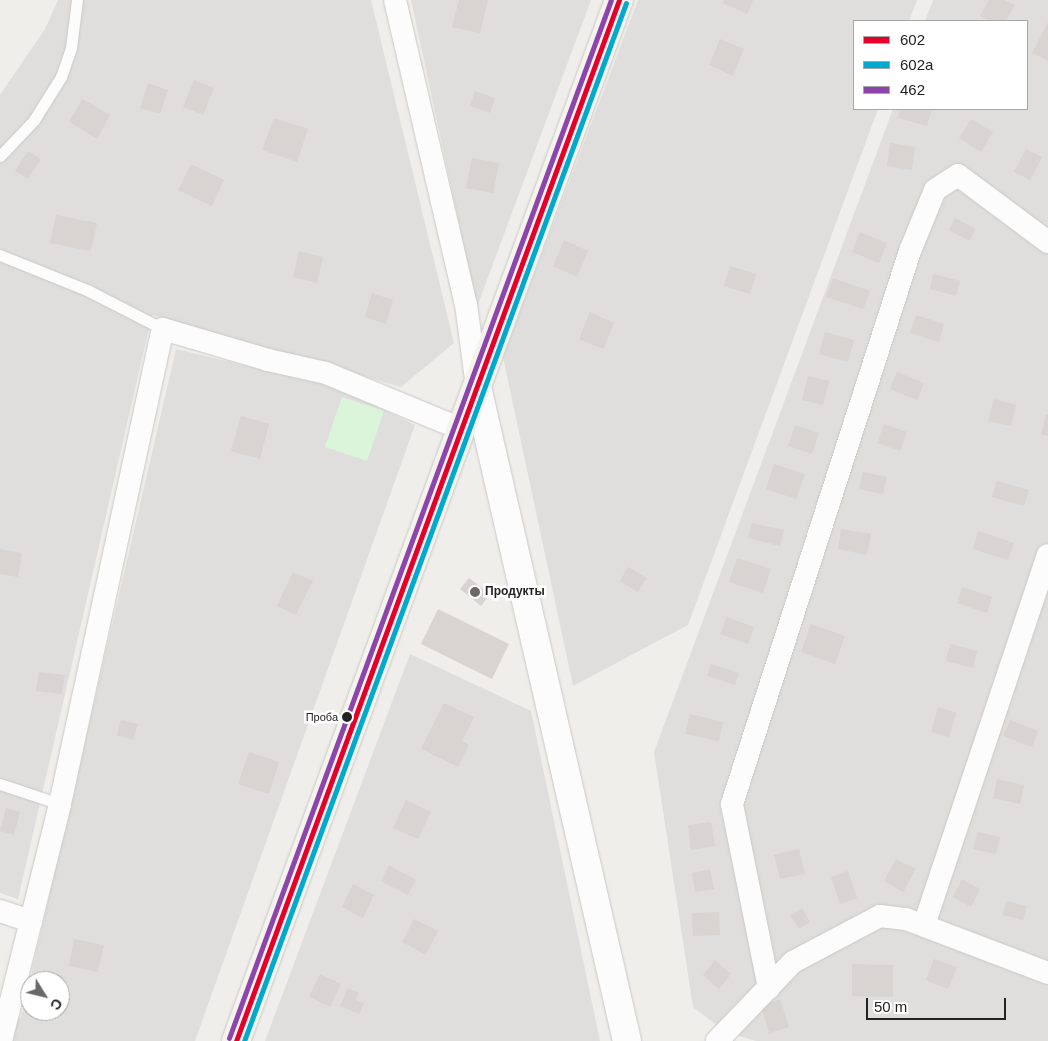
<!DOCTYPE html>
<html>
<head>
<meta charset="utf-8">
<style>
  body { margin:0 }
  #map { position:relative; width:1048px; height:1041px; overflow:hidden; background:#f0eeeb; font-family:Arial,sans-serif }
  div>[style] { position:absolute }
  .residential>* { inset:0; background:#dfdedc }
  .park>* { inset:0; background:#daf5da }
  .building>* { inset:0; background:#d7d4d2 }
  .roads { filter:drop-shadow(0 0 1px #c9c8c7) drop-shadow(0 0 1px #c9c8c7) }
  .service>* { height:11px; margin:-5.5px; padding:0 5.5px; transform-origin:5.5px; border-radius:5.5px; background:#fdfcfc }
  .minor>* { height:22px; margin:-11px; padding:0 11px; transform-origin:11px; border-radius:11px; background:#fdfcfc }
  .tertiary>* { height:28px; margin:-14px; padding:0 14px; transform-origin:14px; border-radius:14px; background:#fdfcfc }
  .secondary>* { height:28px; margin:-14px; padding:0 14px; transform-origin:14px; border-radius:14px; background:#f4f4ed }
  .bus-1>* { height:5px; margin:-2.5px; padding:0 2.5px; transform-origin:2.5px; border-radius:2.5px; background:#e4002b }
  .bus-2>* { height:5px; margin:-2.5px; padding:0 2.5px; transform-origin:2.5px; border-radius:2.5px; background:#00a9ce }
  .bus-3>* { height:5px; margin:-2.5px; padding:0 2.5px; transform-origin:2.5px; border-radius:2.5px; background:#8e44ad }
  .dots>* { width:14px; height:14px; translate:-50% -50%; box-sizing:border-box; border:2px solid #fff; border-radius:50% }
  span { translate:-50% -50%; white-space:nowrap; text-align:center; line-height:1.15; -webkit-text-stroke:5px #fff; paint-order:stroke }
  .bus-label { font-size:11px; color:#222 }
  .right { translate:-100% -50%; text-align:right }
  .poi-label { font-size:12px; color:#222; font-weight:700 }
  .left { translate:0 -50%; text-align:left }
  .legend { position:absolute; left:853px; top:20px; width:175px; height:90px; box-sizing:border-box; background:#fff; border:1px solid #a7a7a7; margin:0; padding:6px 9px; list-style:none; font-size:15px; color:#222 }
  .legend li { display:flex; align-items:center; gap:10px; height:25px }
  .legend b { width:25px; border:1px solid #a7a7a7 }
  .north { position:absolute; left:20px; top:971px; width:50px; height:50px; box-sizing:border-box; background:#fff; border:1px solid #a7a7a7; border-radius:50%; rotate:126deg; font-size:14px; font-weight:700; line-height:20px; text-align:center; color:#222 }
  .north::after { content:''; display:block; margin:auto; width:18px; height:22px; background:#6a6968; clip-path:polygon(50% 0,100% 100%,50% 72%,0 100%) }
  .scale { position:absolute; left:866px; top:998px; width:140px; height:22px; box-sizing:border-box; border:2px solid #222; border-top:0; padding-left:6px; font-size:15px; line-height:18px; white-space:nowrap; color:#222; -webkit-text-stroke:4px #fff; paint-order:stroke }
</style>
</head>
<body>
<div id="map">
  <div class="residential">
    <i style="clip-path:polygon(58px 0,371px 0,454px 343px,401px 387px,152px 315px,18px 899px,0 893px,0 95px,45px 29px)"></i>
    <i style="clip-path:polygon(411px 0,591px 0,477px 307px)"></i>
    <i style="clip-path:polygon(638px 0,917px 0,909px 21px,854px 21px,854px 109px,878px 109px,688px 625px,573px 686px,503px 357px)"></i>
    <i style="clip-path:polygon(933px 0,1048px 0,1048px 1041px,756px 1041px,726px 1032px,693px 1007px,654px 752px,893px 109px,1027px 109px,1027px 21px,925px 21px)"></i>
    <i style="clip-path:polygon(evenodd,176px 349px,338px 388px,415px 425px,195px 1041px,0 1041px,0 1013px,21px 1018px,176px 349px,30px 981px,60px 981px,60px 1011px,30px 1011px,30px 981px)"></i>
    <i style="clip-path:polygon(410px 654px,531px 711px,600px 1041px,265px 1041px)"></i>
  </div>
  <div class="park">
    <i style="clip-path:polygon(342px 397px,384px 411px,367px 461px,325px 447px)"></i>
  </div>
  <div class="building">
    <i style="clip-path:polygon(459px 0,488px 0,480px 33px,452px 27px)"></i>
    <i style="clip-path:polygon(724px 0,753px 0,747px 14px,723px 3px)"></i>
    <i style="clip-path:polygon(989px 0,1004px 0,1015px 5px,1006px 21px,990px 21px,980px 16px)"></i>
    <i style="clip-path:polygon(1048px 22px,1048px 61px,1032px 53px)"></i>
    <i style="clip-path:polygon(720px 39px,744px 49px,733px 76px,709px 65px)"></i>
    <i style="clip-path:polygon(194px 80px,214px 88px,203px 115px,183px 107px)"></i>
    <i style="clip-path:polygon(148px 83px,168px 90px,160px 114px,140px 108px)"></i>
    <i style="clip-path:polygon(475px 91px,495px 98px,490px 113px,470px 106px)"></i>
    <i style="clip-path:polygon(82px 99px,110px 115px,97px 139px,69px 122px)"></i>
    <i style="clip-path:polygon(900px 109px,932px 109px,927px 126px,898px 118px)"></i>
    <i style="clip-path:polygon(274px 118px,308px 129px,297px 162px,262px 150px)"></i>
    <i style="clip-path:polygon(971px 119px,993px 132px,981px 152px,959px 138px)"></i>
    <i style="clip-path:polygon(890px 143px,915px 147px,912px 170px,887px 166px)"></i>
    <i style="clip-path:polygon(1026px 149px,1042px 157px,1030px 180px,1014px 172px)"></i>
    <i style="clip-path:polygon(28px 151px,41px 159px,28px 179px,15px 171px)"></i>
    <i style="clip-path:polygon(472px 158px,499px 163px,493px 193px,466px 188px)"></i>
    <i style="clip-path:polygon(191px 164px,224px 180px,212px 206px,178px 190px)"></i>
    <i style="clip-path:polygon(56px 215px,97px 223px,91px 251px,50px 243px)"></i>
    <i style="clip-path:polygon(955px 218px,976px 229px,969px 241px,949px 230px)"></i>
    <i style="clip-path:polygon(860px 232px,887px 243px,879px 263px,852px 252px)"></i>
    <i style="clip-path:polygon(564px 240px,588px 251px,577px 277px,553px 266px)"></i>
    <i style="clip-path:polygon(299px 251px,323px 257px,317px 283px,293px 277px)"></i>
    <i style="clip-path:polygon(730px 266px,756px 274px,750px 294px,724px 286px)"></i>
    <i style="clip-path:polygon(933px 274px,960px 281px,956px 296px,930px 289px)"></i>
    <i style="clip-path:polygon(833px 278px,870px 291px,863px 309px,826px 297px)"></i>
    <i style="clip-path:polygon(372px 293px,393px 300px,386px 324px,365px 317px)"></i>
    <i style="clip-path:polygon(590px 312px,614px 323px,603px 349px,579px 339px)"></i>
    <i style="clip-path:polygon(916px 315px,944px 324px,939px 342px,910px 333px)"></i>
    <i style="clip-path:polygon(825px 332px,854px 340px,848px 362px,819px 354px)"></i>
    <i style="clip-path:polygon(897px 372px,924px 383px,917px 400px,890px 389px)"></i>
    <i style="clip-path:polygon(808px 376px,829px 381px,823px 405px,802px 400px)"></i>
    <i style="clip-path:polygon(994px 399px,1016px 405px,1011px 426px,988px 421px)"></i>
    <i style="clip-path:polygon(1046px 415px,1048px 415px,1048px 436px,1041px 434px)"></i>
    <i style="clip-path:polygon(241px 416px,269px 424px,260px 459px,231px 451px)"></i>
    <i style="clip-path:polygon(884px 424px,907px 432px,900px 451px,877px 443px)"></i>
    <i style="clip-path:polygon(795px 425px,819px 433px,812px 454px,788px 446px)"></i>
    <i style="clip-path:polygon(774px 464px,805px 474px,796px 499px,766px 489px)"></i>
    <i style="clip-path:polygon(863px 472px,887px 477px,883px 494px,859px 489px)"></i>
    <i style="clip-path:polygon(997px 481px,1029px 490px,1024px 506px,992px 497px)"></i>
    <i style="clip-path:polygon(752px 523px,784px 530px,780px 546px,748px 538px)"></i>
    <i style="clip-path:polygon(841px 529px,871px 534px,867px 555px,838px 549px)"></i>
    <i style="clip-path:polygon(978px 531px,1014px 543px,1008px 560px,973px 549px)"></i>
    <i style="clip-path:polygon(0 549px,22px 553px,18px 577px,0 574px)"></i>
    <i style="clip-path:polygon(737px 558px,771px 569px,763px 593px,729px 582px)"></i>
    <i style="clip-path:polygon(628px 567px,647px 578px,638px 592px,620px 581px)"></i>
    <i style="clip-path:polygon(293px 572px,313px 581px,296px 615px,277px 606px)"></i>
    <i style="clip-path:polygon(469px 578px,490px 594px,481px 606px,460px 589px)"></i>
    <i style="clip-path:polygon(962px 587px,992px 597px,987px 613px,957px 603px)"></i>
    <i style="clip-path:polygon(438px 609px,509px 644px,492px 679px,421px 644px)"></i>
    <i style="clip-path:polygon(727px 617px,754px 627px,748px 644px,720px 634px)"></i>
    <i style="clip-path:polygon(811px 624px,845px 636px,835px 664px,801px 652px)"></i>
    <i style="clip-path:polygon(950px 644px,977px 651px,973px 668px,946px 661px)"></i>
    <i style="clip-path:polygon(711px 664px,739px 673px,735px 685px,707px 676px)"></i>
    <i style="clip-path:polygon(39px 672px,65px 675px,62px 694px,36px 691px)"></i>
    <i style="clip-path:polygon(444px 703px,474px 717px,462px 741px,469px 745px,458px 767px,421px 749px)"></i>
    <i style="clip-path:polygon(938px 707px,956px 713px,949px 737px,931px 732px)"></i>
    <i style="clip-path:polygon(690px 714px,723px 722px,719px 741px,685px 734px)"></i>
    <i style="clip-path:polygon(121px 720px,138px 724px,133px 740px,117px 735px)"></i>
    <i style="clip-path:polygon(1010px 720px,1038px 731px,1032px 747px,1003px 736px)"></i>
    <i style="clip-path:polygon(249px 752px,279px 762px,269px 794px,238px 784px)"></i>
    <i style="clip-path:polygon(997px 779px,1024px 785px,1020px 804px,993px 798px)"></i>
    <i style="clip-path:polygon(406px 800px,431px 812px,418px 839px,393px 828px)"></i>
    <i style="clip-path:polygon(6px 808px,20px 812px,14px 835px,0 831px)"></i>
    <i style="clip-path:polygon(711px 822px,715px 846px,691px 850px,688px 825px)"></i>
    <i style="clip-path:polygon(978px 832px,1000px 837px,996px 854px,973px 849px)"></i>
    <i style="clip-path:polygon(799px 849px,805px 874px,780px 879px,774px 855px)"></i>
    <i style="clip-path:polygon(896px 859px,916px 869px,903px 892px,884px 881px)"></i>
    <i style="clip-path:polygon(389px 865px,416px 880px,408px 895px,381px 881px)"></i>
    <i style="clip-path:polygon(710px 869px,714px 889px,695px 892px,692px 873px)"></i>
    <i style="clip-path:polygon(848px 871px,857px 898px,840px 904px,831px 877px)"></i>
    <i style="clip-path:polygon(962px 879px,980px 889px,971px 907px,953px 897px)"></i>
    <i style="clip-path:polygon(353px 884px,374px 895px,363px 918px,342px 907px)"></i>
    <i style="clip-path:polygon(1006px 901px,1027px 906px,1023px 920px,1003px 915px)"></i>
    <i style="clip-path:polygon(802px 908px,810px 922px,799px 929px,790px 915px)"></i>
    <i style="clip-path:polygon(719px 912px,720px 935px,693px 936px,692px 913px)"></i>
    <i style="clip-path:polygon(414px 919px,438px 931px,426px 955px,402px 942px)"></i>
    <i style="clip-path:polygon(74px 939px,104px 945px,98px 972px,69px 966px)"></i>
    <i style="clip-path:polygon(934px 959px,957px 967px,948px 989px,926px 980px)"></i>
    <i style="clip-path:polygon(715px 960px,731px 974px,719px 989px,703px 975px)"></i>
    <i style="clip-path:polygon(852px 964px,893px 965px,893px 997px,852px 996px)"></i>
    <i style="clip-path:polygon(320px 974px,341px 984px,330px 1007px,309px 997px)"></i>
    <i style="clip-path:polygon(348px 988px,359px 993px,356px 1000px,364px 1003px,359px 1014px,340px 1006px)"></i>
    <i style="clip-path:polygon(780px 999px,789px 1027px,769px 1033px,761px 1005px)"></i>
  </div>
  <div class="roads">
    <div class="service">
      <i style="left:0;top:156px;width:50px;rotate:-46.6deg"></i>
      <i style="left:34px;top:120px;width:51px;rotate:-57.9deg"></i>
      <i style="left:61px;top:77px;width:31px;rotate:-71deg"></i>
      <i style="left:71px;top:48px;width:48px;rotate:-82.9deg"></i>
      <i style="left:0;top:255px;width:96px;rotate:22deg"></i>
      <i style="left:89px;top:291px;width:83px;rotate:27.2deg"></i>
      <i style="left:0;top:784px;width:63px;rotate:18.4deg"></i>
    </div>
    <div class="minor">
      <i style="left:395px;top:0;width:312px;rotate:76.9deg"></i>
      <i style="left:466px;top:304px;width:83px;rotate:82.4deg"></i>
      <i style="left:0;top:911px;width:33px;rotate:18deg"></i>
      <i style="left:924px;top:925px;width:390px;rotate:-71.5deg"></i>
      <i style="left:769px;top:988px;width:188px;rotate:-101.4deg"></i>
      <i style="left:732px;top:804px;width:581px;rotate:-72.16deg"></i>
      <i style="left:910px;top:251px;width:66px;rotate:-67.7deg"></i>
      <i style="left:935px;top:190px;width:27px;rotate:-33deg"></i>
      <i style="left:958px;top:175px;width:112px;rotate:36.7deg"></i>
      <i style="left:1px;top:1041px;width:244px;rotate:-76deg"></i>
      <i style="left:60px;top:804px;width:486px;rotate:-77.8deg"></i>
      <i style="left:163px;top:329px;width:109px;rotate:16.4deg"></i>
      <i style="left:268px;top:360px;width:59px;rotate:12.6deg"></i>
      <i style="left:326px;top:373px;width:146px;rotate:22.5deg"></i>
      <i style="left:717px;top:1041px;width:110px;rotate:-46.1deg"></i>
      <i style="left:793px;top:962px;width:98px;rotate:-27.9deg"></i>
      <i style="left:880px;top:916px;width:26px;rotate:7deg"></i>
      <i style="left:906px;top:919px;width:152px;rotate:20.8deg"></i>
    </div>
    <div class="tertiary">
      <i style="left:477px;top:387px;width:671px;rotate:77.08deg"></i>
    </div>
    <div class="secondary">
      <i style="left:236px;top:1041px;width:1109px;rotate:-69.8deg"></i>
    </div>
  </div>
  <div class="bus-1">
    <i style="left:236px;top:1041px;width:1109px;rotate:-69.8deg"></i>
  </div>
  <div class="bus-2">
    <i style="left:244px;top:1041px;width:1106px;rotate:-69.8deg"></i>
  </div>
  <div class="bus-3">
    <i style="left:229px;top:1038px;width:1106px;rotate:-69.8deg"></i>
  </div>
  <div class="dots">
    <i style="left:475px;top:592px;background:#6a6968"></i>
    <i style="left:347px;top:717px;background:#222"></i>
  </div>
  <div class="bus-label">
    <span class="right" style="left:338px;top:717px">Проба</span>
  </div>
  <div class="poi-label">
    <span class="left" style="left:485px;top:592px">Продукты</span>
  </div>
  <ul class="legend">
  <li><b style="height:6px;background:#e4002b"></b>602</li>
  <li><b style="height:6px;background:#00a9ce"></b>602а</li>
  <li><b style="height:6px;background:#8e44ad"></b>462</li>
  </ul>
  <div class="north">С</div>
  <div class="scale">50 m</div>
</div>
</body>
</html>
